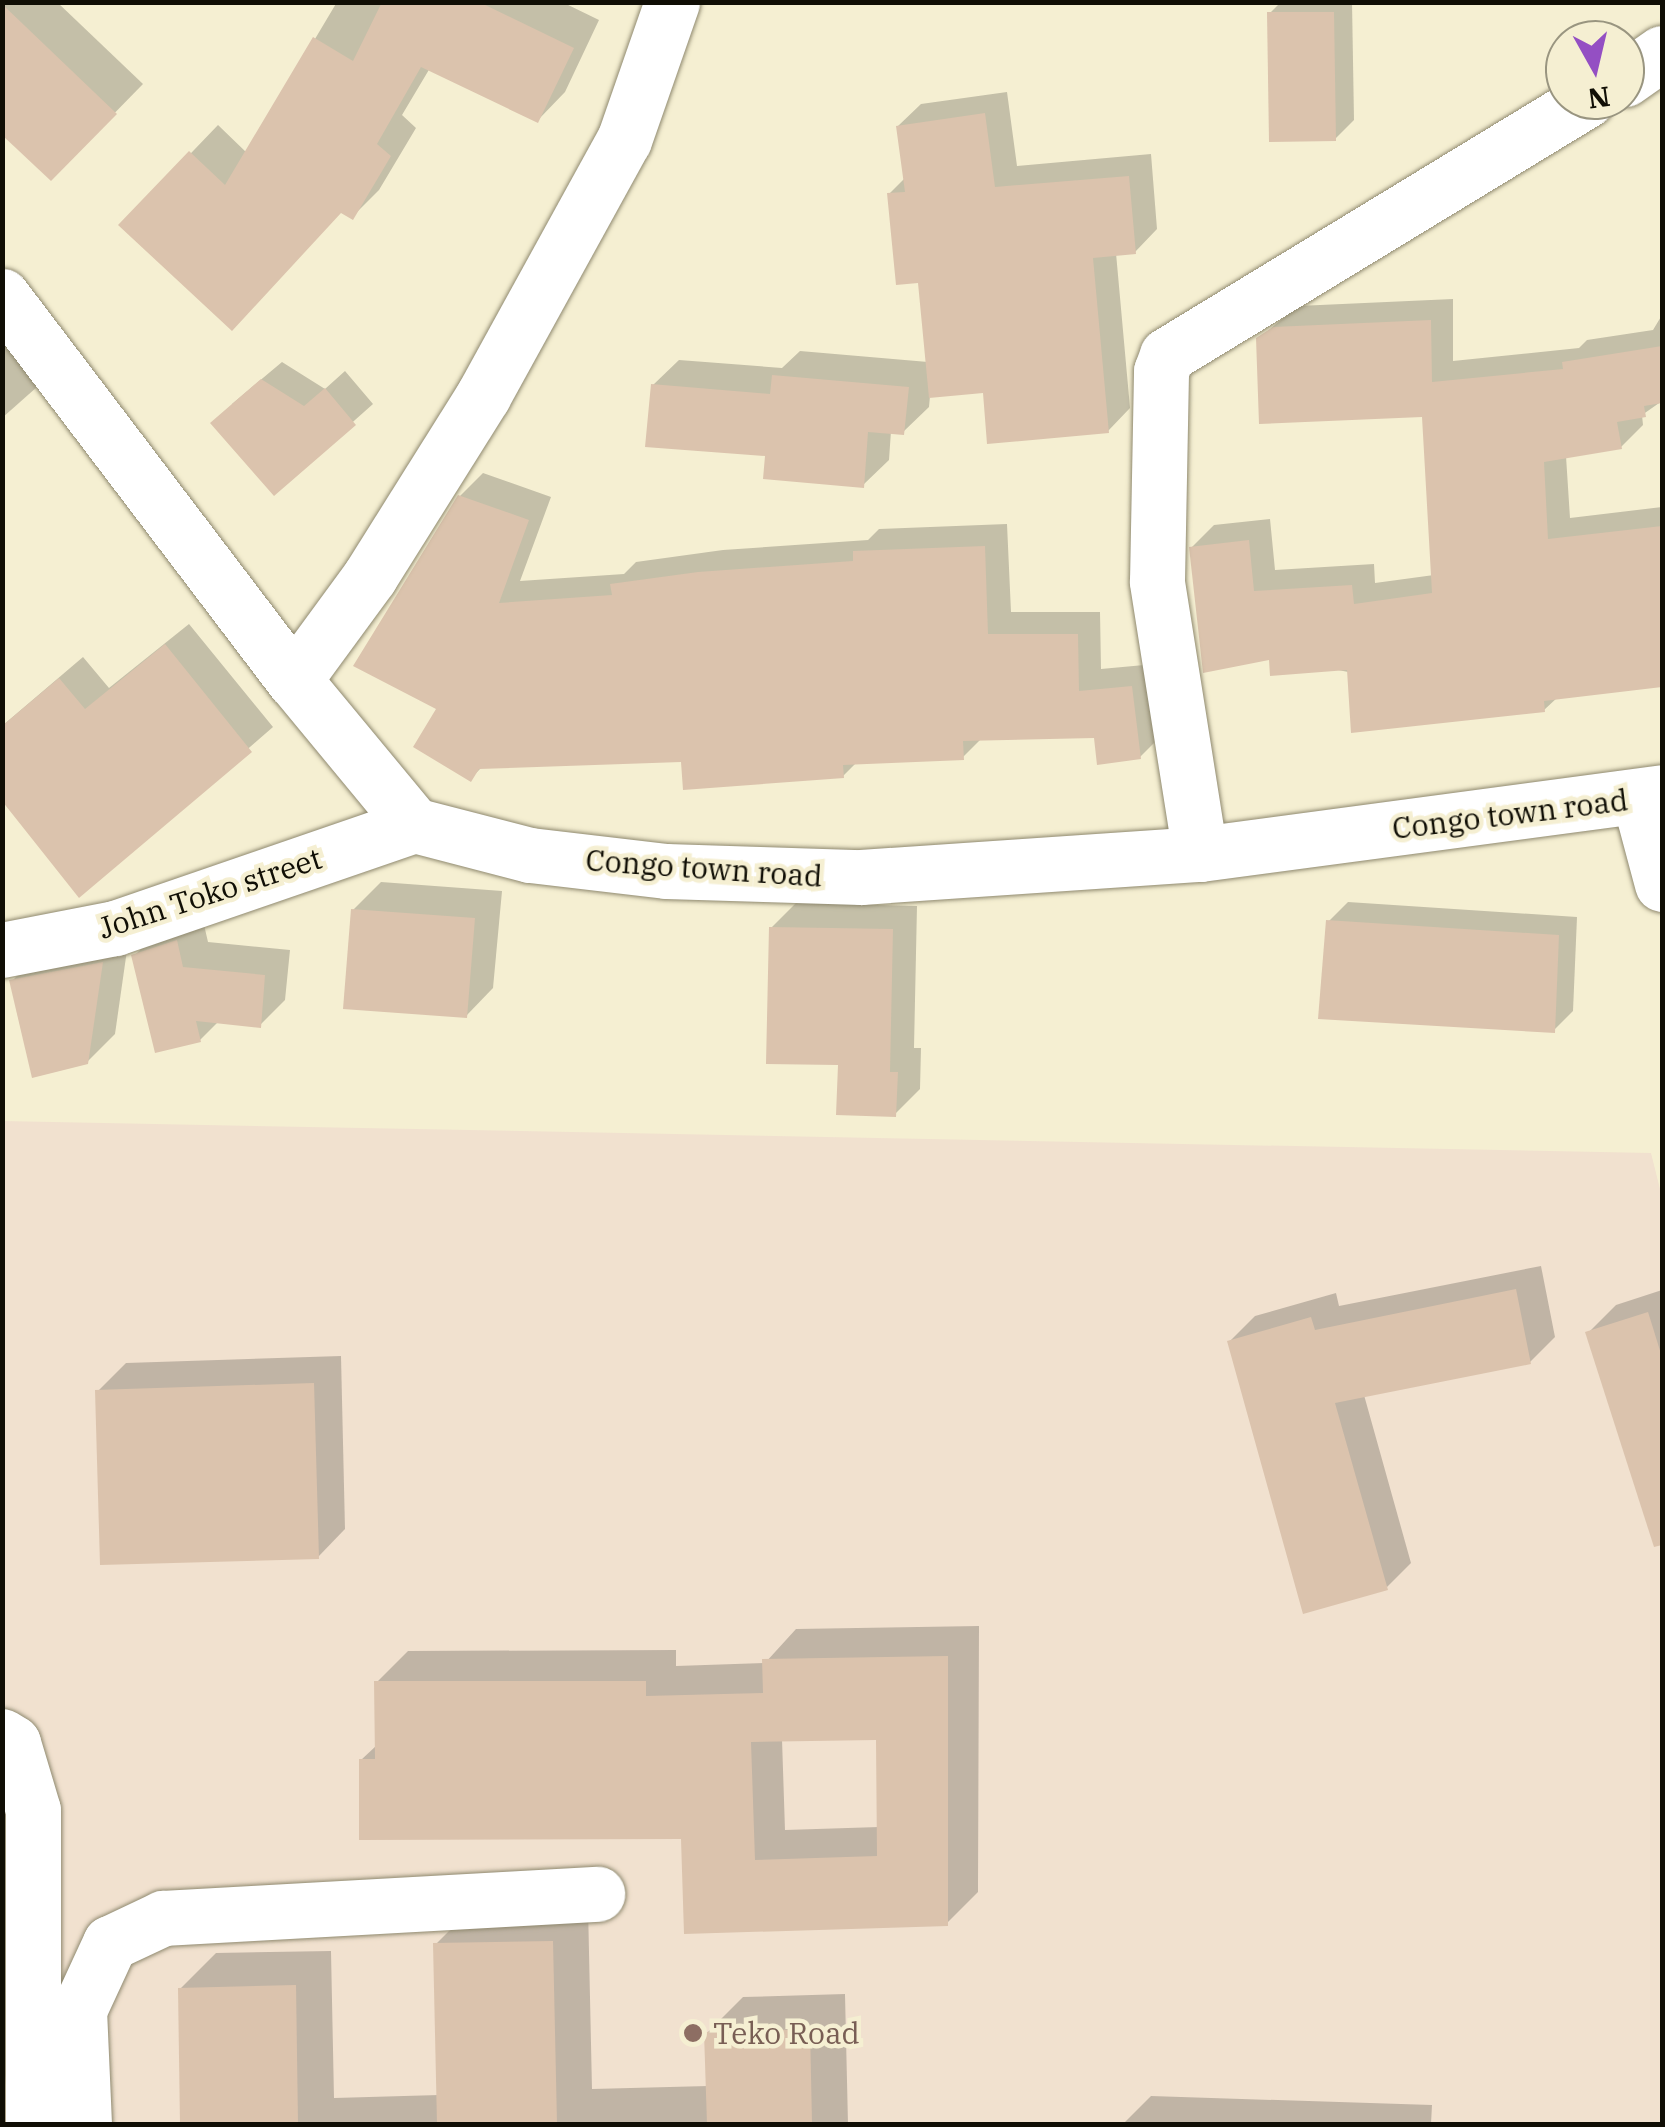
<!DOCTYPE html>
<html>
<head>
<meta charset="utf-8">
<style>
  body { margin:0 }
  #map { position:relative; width:1665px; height:2127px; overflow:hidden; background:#f5efd2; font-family:"IBM Plex Serif",serif }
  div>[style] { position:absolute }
  .education>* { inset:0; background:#f1e1cf }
  .shadow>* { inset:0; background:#0003 }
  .building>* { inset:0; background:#dbc3ad }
  .roads { filter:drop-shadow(0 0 2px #8f896f) drop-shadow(0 0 2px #8f896f) }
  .minor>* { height:55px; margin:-27.5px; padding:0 27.5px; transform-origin:27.5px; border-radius:27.5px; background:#fff }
  .dots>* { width:28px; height:28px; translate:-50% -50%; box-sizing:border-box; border:5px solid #f5efd2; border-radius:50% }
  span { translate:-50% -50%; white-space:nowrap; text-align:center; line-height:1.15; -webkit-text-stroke:9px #f5efd2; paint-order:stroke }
  .street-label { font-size:30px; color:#100e05 }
  .education-label { font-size:30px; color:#785e54 }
  .left { translate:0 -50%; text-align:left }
  .frame { position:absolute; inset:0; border:5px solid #100e05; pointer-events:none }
  .north { position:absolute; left:1545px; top:20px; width:100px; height:100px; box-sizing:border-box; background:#f5efd2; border:2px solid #999580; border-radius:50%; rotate:172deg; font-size:28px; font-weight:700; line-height:40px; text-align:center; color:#100e05 }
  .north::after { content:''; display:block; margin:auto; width:35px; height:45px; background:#944fc3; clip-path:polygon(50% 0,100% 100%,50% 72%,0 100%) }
</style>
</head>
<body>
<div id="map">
  <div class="education">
    <i style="clip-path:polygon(2px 1121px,1651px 1153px,1662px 1197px,1662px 2124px,3px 2124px)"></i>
  </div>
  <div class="shadow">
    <i style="clip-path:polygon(2px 2px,57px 2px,143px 84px,51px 178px,2px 131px)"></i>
    <i style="clip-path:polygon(337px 2px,562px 2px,599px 20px,565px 92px,538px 120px,430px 68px,402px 115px,416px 128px,379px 190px,352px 217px,342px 211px,122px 225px,218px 125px,247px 153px)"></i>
    <i style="clip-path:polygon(1281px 2px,1352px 2px,1354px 120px,1335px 139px,1270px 13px)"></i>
    <i style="clip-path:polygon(1007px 92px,1017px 166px,1151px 154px,1157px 229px,1135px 252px,1116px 253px,1130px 408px,1108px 431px,985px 391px,930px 396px,929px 407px,903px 432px,891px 431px,889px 460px,863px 485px,768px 454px,653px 385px,679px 360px,782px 368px,800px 351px,928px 362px,920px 280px,889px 194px,905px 178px,898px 126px,921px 104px)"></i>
    <i style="clip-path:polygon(1453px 299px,1453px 361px,1579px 348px,1587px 340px,1653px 330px,1662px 315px,1662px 401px,1642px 415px,1643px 425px,1621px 447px,1566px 456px,1570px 518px,1662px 507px,1662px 684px,1558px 697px,1544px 710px,1271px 657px,1192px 547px,1214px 525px,1270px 519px,1275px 570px,1374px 564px,1375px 583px,1434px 575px,1424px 414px,1258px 339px,1298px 306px)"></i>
    <i style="clip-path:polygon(2px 338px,37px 387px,2px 418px)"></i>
    <i style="clip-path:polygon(282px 362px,325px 389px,345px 371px,373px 404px,274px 492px,232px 404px)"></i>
    <i style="clip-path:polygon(483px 473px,551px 497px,520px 581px,624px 574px,636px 562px,723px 550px,868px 540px,879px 529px,1007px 524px,1011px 612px,1100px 612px,1101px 669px,1155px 664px,1163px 734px,1140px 757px,1096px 735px,982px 738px,963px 757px,857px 762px,843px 776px,683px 759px,483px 766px,470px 779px,439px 708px,460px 496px)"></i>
    <i style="clip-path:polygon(189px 624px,273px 727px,80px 895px,2px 726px,83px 657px,109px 688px)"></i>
    <i style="clip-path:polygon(381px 882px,502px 891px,493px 988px,466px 1016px,353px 910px)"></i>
    <i style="clip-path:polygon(1348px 902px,1577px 917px,1573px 1011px,1554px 1030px,1329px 921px)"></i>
    <i style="clip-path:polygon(796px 903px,917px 906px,914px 1048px,921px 1048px,920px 1089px,895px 1114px,840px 1062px,771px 928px)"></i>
    <i style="clip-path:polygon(202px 916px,208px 942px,290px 950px,285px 1000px,260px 1025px,219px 1021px,200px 1040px,134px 956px,160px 930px)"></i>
    <i style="clip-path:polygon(129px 936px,115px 1034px,87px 1062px,12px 981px,40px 953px)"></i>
    <i style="clip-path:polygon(1541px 1266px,1555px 1337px,1530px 1362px,1364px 1395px,1411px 1563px,1386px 1588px,1230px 1341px,1255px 1316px,1336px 1293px,1339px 1306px)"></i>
    <i style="clip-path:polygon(1662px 1290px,1662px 1502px,1644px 1508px,1588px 1333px,1616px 1305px)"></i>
    <i style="clip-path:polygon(341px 1356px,345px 1529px,318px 1557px,98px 1391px,126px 1363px)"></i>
    <i style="clip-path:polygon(evenodd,979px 1626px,978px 1892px,947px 1923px,683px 1837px,361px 1760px,377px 1745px,377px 1682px,408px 1651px,676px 1650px,676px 1666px,765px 1663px,796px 1629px,979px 1626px,878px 1737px,879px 1827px,785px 1830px,782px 1739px,878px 1737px)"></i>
    <i style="clip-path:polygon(2px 1776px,33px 1780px,2px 2118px)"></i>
    <i style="clip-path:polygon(588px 1906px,592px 2089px,708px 2086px,707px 2033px,743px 1997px,845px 1994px,848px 2124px,183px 2124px,180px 1989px,216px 1953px,331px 1951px,334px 2098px,439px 2095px,436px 1944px,472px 1908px)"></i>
    <i style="clip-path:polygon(1151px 2096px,1432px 2105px,1431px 2124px,1662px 2124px,1123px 2124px)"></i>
  </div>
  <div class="building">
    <i style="clip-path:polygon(382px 2px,479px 2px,574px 48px,538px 123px,421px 67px,377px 144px,391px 156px,353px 220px,341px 213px,232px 331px,118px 225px,189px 151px,225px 185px,313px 37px,353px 61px)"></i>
    <i style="clip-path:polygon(2px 4px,117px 114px,51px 181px,2px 135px)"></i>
    <i style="clip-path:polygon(1267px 12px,1334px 12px,1336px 141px,1269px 142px)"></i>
    <i style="clip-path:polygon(985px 113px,995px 187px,1129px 176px,1136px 254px,1093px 258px,1109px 433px,987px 444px,983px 393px,929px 398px,918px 283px,896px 285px,887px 193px,905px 192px,896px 126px)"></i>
    <i style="clip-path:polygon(1431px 320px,1432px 382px,1563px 369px,1562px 362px,1662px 346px,1662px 403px,1644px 406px,1646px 417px,1617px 422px,1622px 449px,1544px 462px,1548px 539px,1662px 526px,1662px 687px,1544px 701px,1545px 712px,1351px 733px,1347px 670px,1270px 676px,1269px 660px,1203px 673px,1189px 547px,1249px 540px,1254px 591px,1352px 585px,1354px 604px,1432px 593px,1422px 417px,1259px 424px,1256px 338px,1273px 327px)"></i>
    <i style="clip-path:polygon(772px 375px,909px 387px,904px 435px,868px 432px,864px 488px,763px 479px,765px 456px,645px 447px,651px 384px,770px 394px)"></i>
    <i style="clip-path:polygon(261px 379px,304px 406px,325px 388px,356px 425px,274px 496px,210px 423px)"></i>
    <i style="clip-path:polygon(458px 495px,529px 520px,499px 603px,612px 595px,610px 584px,698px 572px,853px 561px,853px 551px,985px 546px,988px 634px,1078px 634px,1079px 691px,1132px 686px,1141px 759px,1097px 765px,1094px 738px,963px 741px,964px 760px,843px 765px,844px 778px,683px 790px,681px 762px,479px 769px,471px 782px,413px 747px,436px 709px,353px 666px)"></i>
    <i style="clip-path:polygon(165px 644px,252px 752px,79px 898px,2px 801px,2px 726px,59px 678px,85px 709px)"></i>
    <i style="clip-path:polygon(351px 909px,475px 918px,467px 1018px,343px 1009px)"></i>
    <i style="clip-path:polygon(1326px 920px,1559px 935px,1555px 1033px,1318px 1019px)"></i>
    <i style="clip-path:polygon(769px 927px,893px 929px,890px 1072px,898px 1072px,896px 1117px,836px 1115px,838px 1065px,766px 1064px)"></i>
    <i style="clip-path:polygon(177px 940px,183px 967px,265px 975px,261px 1028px,196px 1021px,201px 1042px,155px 1053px,131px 955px)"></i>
    <i style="clip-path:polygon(103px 962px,88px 1064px,32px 1078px,9px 980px)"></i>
    <i style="clip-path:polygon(1516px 1289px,1531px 1364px,1335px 1403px,1388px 1590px,1303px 1614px,1227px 1341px,1311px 1317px,1315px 1330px)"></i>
    <i style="clip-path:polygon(1648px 1312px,1662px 1357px,1662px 1545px,1654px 1547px,1585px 1332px)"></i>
    <i style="clip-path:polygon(314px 1383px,319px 1559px,100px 1565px,95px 1390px)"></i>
    <i style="clip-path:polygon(evenodd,948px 1656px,948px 1926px,684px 1934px,681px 1839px,359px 1840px,359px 1759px,375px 1759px,374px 1681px,646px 1681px,646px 1696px,763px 1693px,762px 1659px,948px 1656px,876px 1740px,877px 1856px,755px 1860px,751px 1742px,876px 1740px)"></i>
    <i style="clip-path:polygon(553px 1941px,557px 2124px,437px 2124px,433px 1943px)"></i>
    <i style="clip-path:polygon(296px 1985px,298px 2124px,180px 2124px,178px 1988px)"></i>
    <i style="clip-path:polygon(810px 2029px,812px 2124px,707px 2124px,704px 2032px)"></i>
  </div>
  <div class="roads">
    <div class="minor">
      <i style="left:1625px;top:79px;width:45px;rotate:-35.1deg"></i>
      <i style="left:2px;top:296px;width:482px;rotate:52.8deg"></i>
      <i style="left:294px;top:680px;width:188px;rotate:50.4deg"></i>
      <i style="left:414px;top:825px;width:120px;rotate:14.5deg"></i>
      <i style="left:530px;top:855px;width:137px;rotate:6.7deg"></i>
      <i style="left:666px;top:871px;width:195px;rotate:1.8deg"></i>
      <i style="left:861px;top:877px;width:340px;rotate:-3.9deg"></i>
      <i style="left:1200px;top:854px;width:466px;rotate:-7.6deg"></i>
      <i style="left:294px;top:680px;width:129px;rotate:-53.8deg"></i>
      <i style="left:370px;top:576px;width:213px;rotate:-57.9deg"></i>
      <i style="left:483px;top:396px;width:292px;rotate:-61.2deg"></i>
      <i style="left:624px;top:140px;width:146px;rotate:-70.8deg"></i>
      <i style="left:1639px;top:798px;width:89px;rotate:75deg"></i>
      <i style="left:1200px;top:854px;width:276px;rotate:-99deg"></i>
      <i style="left:1157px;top:581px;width:210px;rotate:-88.9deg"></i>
      <i style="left:1161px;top:371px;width:17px;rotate:-69deg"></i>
      <i style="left:1167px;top:355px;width:491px;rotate:-31.3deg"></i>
      <i style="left:2px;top:950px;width:115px;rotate:-11deg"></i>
      <i style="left:115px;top:928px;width:316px;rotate:-19deg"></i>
      <i style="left:2px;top:1736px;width:13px;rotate:32deg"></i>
      <i style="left:13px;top:1743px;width:70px;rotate:73.4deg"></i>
      <i style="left:33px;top:1810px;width:314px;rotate:90deg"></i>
      <i style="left:84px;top:2124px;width:114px;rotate:-92.5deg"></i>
      <i style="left:79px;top:2010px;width:74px;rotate:-65.2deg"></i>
      <i style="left:110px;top:1943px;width:59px;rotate:-25.3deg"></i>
      <i style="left:163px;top:1918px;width:435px;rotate:-3.2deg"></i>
    </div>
  </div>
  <div class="dots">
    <i style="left:693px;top:2033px;background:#8d6e63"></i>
  </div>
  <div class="street-label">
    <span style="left:1510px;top:814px;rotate:-7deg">Congo town road</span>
    <span style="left:704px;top:868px;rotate:4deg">Congo town road</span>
    <span style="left:210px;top:893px;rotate:-18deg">John Toko street</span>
  </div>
  <div class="education-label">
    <span class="left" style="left:713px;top:2033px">Teko Road</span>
  </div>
  <div class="frame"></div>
  <div class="north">N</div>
</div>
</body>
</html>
